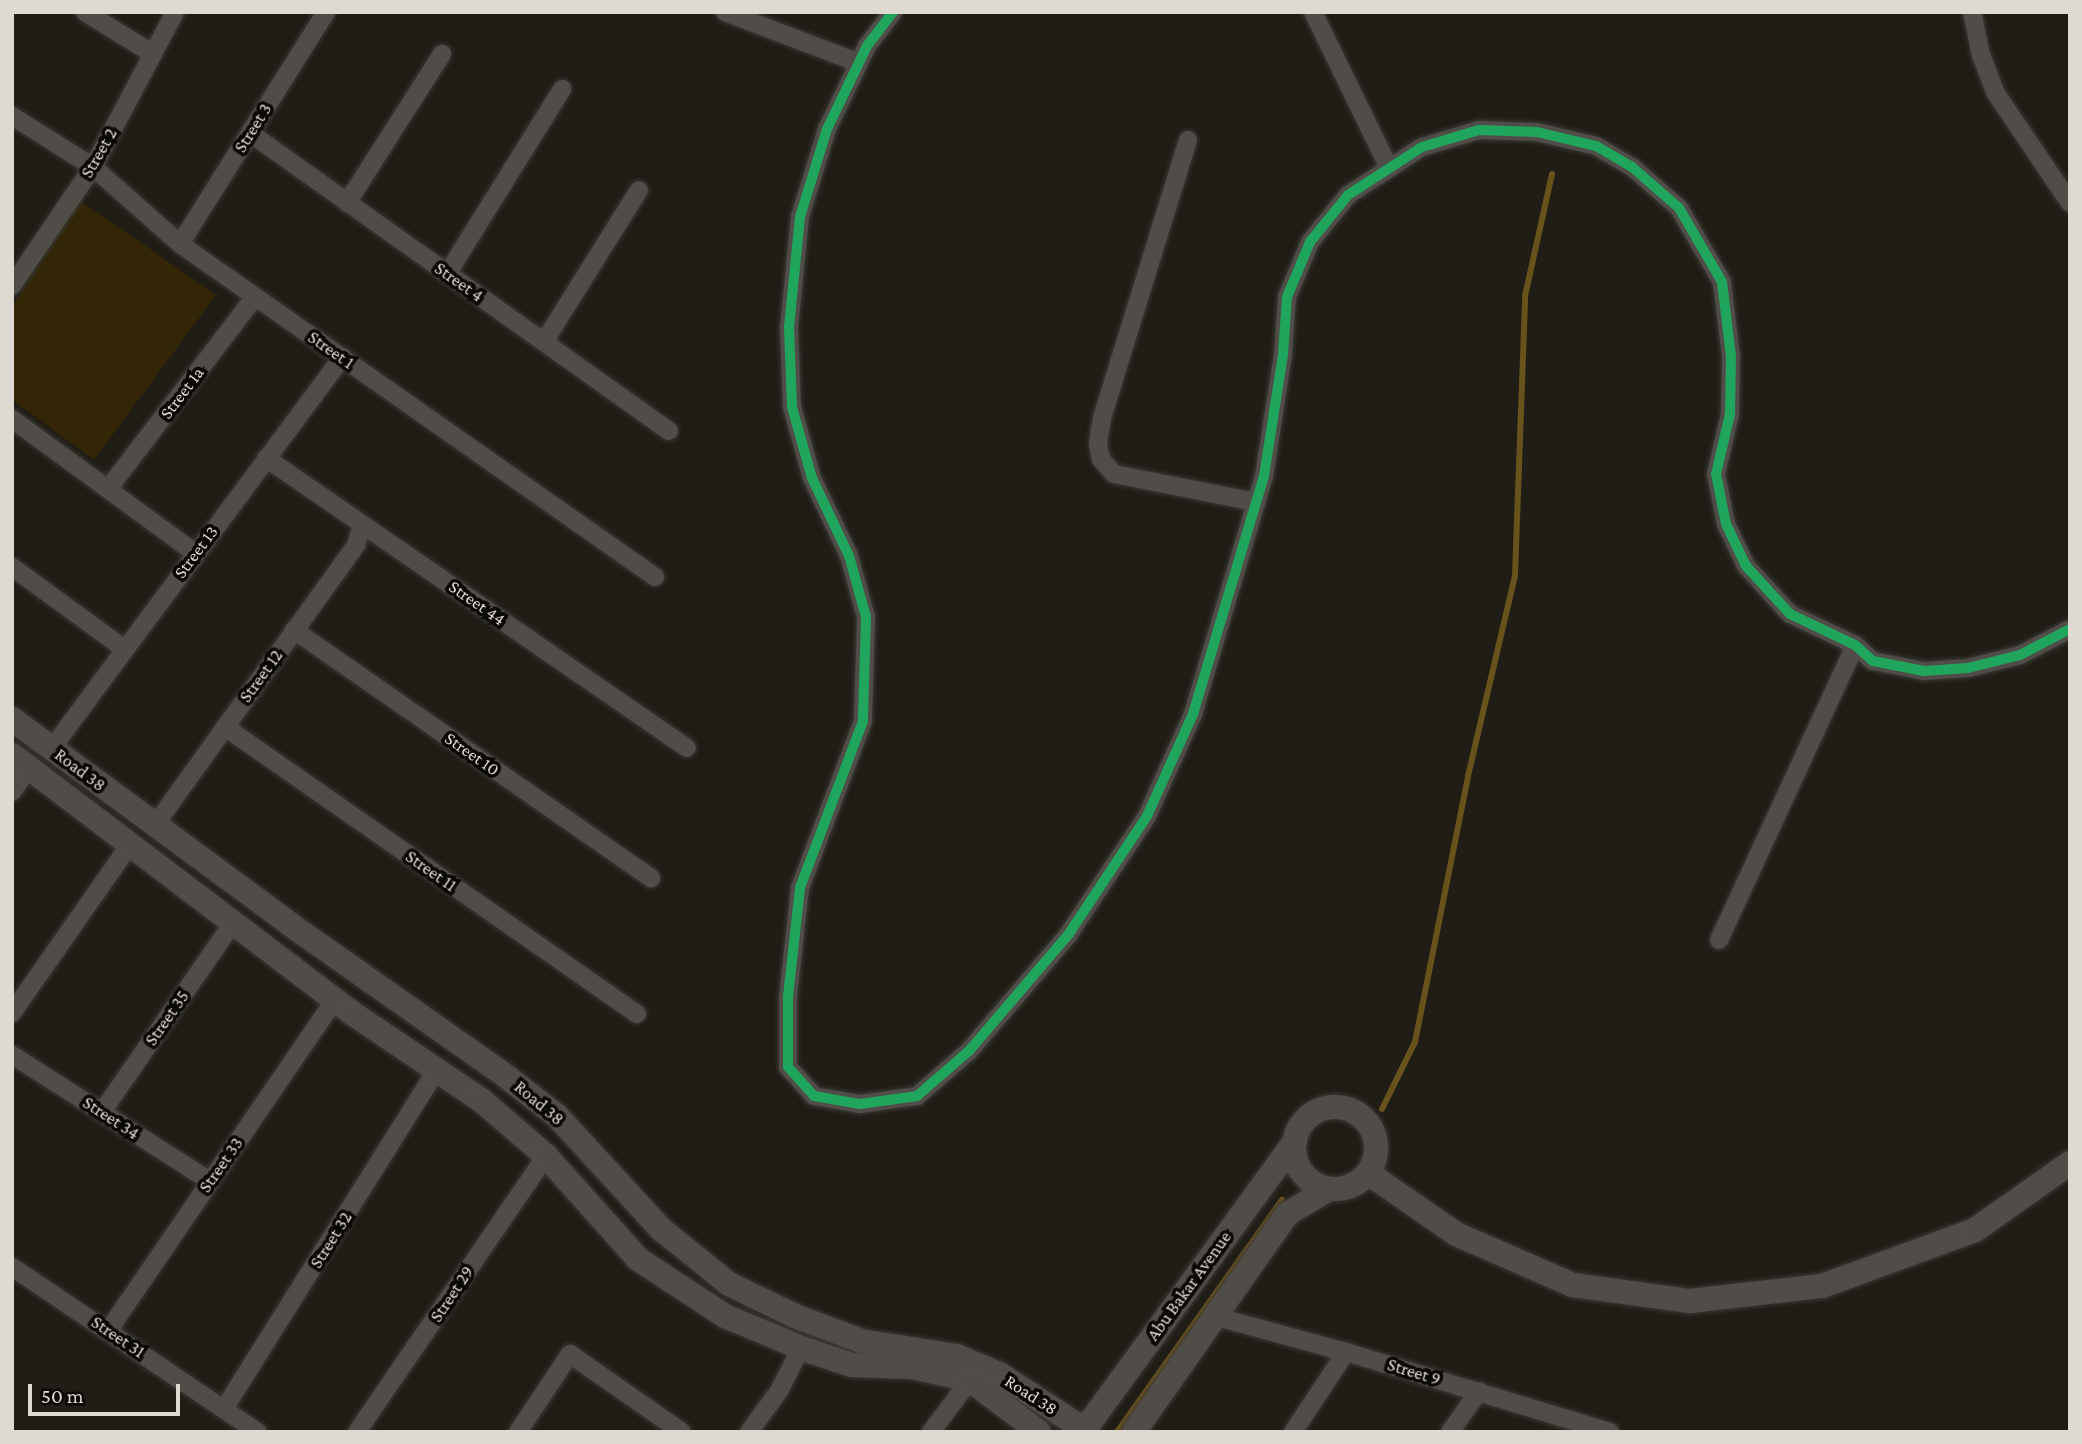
<!DOCTYPE html>
<html>
<head>
<meta charset="utf-8">
<style>
  body { margin:0 }
  #map { position:relative; width:2082px; height:1444px; overflow:hidden; background:#1f1d16; font-family:"Crimson Pro",serif }
  div>[style] { position:absolute }
  .green>* { inset:0; background:#322606 }
  .stream>* { height:6px; margin:-3px; padding:0 3px; transform-origin:3px; border-radius:3px; background:#69531c }
  .roads { filter:drop-shadow(0 0 2px #3b3934) drop-shadow(0 0 2px #3b3934) }
  .street>* { height:18px; margin:-9px; padding:0 9px; transform-origin:9px; border-radius:9px; background:#504d49 }
  .secondary>* { height:24px; margin:-12px; padding:0 12px; transform-origin:12px; border-radius:12px; background:#504d49 }
  .secondary>.ring { margin:-12px; padding:0; box-sizing:content-box; background:none; border:24px solid #504d49; border-radius:50% }
  .cycleway>* { height:10px; margin:-5px; padding:0 5px; transform-origin:5px; border-radius:5px; background:#20a55d }
  span { translate:-50% -50%; white-space:nowrap; text-align:center; line-height:1.15; -webkit-text-stroke:7px #0a0804; paint-order:stroke }
  .street-label { font-size:18px; color:#dedad2 }
  .frame { position:absolute; inset:0; border:14px solid #dedad2; pointer-events:none }
  .scale { position:absolute; left:28px; top:1384px; width:152px; height:32px; box-sizing:border-box; border:4px solid #dedad2; border-top:0; padding-left:9px; font-size:21px; line-height:24px; white-space:nowrap; color:#dedad2; -webkit-text-stroke:5px #0a0804; paint-order:stroke }
</style>
</head>
<body>
<div id="map">
  <div class="green">
    <i style="clip-path:polygon(81px 201px,216px 295px,94px 460px,12px 400px,12px 306px)"></i>
  </div>
  <div class="stream">
    <i style="left:1382px;top:1109px;width:75px;rotate:-63.8deg"></i>
    <i style="left:1415px;top:1042px;width:271px;rotate:-78.7deg"></i>
    <i style="left:1468px;top:776px;width:206px;rotate:-76.8deg"></i>
    <i style="left:1515px;top:575px;width:279px;rotate:-87.9deg"></i>
    <i style="left:1525px;top:296px;width:125px;rotate:-77.5deg"></i>
    <i style="left:1117px;top:1432px;width:285px;rotate:-54.6deg"></i>
  </div>
  <div class="roads">
    <div class="street">
      <i style="left:85px;top:12px;width:80px;rotate:31.7deg"></i>
      <i style="left:725px;top:12px;width:143px;rotate:20.8deg"></i>
      <i style="left:893px;top:12px;width:43px;rotate:127.4deg"></i>
      <i style="left:867px;top:46px;width:92px;rotate:115.7deg"></i>
      <i style="left:827px;top:129px;width:92px;rotate:107.1deg"></i>
      <i style="left:800px;top:217px;width:112px;rotate:95.7deg"></i>
      <i style="left:789px;top:328px;width:79px;rotate:87.8deg"></i>
      <i style="left:792px;top:407px;width:74px;rotate:74.3deg"></i>
      <i style="left:812px;top:478px;width:86px;rotate:64.6deg"></i>
      <i style="left:849px;top:556px;width:63px;rotate:74.4deg"></i>
      <i style="left:866px;top:617px;width:104px;rotate:91.7deg"></i>
      <i style="left:863px;top:721px;width:178px;rotate:110.7deg"></i>
      <i style="left:800px;top:888px;width:110px;rotate:96.3deg"></i>
      <i style="left:788px;top:997px;width:70px;rotate:90deg"></i>
      <i style="left:788px;top:1067px;width:39px;rotate:48deg"></i>
      <i style="left:814px;top:1096px;width:47px;rotate:9.9deg"></i>
      <i style="left:860px;top:1104px;width:58px;rotate:-8deg"></i>
      <i style="left:917px;top:1096px;width:69px;rotate:-40.9deg"></i>
      <i style="left:969px;top:1051px;width:153px;rotate:-49.5deg"></i>
      <i style="left:1068px;top:935px;width:143px;rotate:-56.4deg"></i>
      <i style="left:1147px;top:816px;width:112px;rotate:-65.7deg"></i>
      <i style="left:1193px;top:714px;width:248px;rotate:-73.4deg"></i>
      <i style="left:1264px;top:476px;width:122px;rotate:-81.1deg"></i>
      <i style="left:1283px;top:355px;width:58px;rotate:-86.1deg"></i>
      <i style="left:1287px;top:297px;width:60px;rotate:-67.3deg"></i>
      <i style="left:1310px;top:242px;width:60px;rotate:-51deg"></i>
      <i style="left:1348px;top:195px;width:88px;rotate:-33deg"></i>
      <i style="left:1422px;top:147px;width:59px;rotate:-16.6deg"></i>
      <i style="left:1479px;top:130px;width:58px;rotate:2deg"></i>
      <i style="left:1537px;top:132px;width:61px;rotate:13.3deg"></i>
      <i style="left:1596px;top:146px;width:42px;rotate:30.3deg"></i>
      <i style="left:1632px;top:167px;width:62px;rotate:41.1deg"></i>
      <i style="left:1679px;top:208px;width:86px;rotate:59.8deg"></i>
      <i style="left:1722px;top:282px;width:75px;rotate:83.1deg"></i>
      <i style="left:1731px;top:356px;width:58px;rotate:91deg"></i>
      <i style="left:1730px;top:414px;width:62px;rotate:103.1deg"></i>
      <i style="left:1716px;top:474px;width:51px;rotate:78.7deg"></i>
      <i style="left:1726px;top:524px;width:47px;rotate:64.5deg"></i>
      <i style="left:1746px;top:566px;width:65px;rotate:47.5deg"></i>
      <i style="left:1790px;top:614px;width:72px;rotate:25.5deg"></i>
      <i style="left:1855px;top:645px;width:24px;rotate:42deg"></i>
      <i style="left:1873px;top:661px;width:52px;rotate:11.1deg"></i>
      <i style="left:1924px;top:671px;width:44px;rotate:-3.9deg"></i>
      <i style="left:1968px;top:668px;width:54px;rotate:-14deg"></i>
      <i style="left:2020px;top:655px;width:56px;rotate:-27.5deg"></i>
      <i style="left:1313px;top:12px;width:174px;rotate:64deg"></i>
      <i style="left:1972px;top:12px;width:44px;rotate:78.2deg"></i>
      <i style="left:1981px;top:55px;width:40px;rotate:69deg"></i>
      <i style="left:1995px;top:92px;width:134px;rotate:56deg"></i>
      <i style="left:12px;top:116px;width:96px;rotate:32.2deg"></i>
      <i style="left:93px;top:167px;width:116px;rotate:41.5deg"></i>
      <i style="left:180px;top:244px;width:580px;rotate:35.03deg"></i>
      <i style="left:250px;top:133px;width:514px;rotate:35.42deg"></i>
      <i style="left:1188px;top:140px;width:291px;rotate:107.2deg"></i>
      <i style="left:1102px;top:418px;width:26px;rotate:99deg"></i>
      <i style="left:1098px;top:444px;width:15px;rotate:79deg"></i>
      <i style="left:1101px;top:459px;width:20px;rotate:49deg"></i>
      <i style="left:1114px;top:474px;width:145px;rotate:11.2deg"></i>
      <i style="left:347px;top:203px;width:177px;rotate:-57.5deg"></i>
      <i style="left:180px;top:244px;width:274px;rotate:-57.8deg"></i>
      <i style="left:447px;top:274px;width:218px;rotate:-58.1deg"></i>
      <i style="left:12px;top:286px;width:144px;rotate:-55.8deg"></i>
      <i style="left:93px;top:167px;width:175px;rotate:-62.1deg"></i>
      <i style="left:544px;top:342px;width:179px;rotate:-58deg"></i>
      <i style="left:12px;top:419px;width:227px;rotate:36.2deg"></i>
      <i style="left:266px;top:458px;width:511px;rotate:34.56deg"></i>
      <i style="left:108px;top:489px;width:242px;rotate:-52.6deg"></i>
      <i style="left:12px;top:567px;width:137px;rotate:36.1deg"></i>
      <i style="left:294px;top:630px;width:435px;rotate:34.8deg"></i>
      <i style="left:225px;top:727px;width:502px;rotate:34.86deg"></i>
      <i style="left:52px;top:748px;width:487px;rotate:-53.4deg"></i>
      <i style="left:12px;top:792px;width:30px;rotate:-56deg"></i>
      <i style="left:155px;top:825px;width:345px;rotate:-54.3deg"></i>
      <i style="left:356px;top:545px;width:21px;rotate:-73deg"></i>
      <i style="left:1719px;top:940px;width:325px;rotate:-65.2deg"></i>
      <i style="left:12px;top:1013px;width:208px;rotate:-55deg"></i>
      <i style="left:12px;top:1055px;width:235px;rotate:32.5deg"></i>
      <i style="left:102px;top:1112px;width:230px;rotate:-55.3deg"></i>
      <i style="left:12px;top:1267px;width:296px;rotate:33.9deg"></i>
      <i style="left:1217px;top:1317px;width:134px;rotate:15.2deg"></i>
      <i style="left:1346px;top:1352px;width:276px;rotate:16.9deg"></i>
      <i style="left:108px;top:1331px;width:401px;rotate:-55.6deg"></i>
      <i style="left:224px;top:1409px;width:400px;rotate:-57.9deg"></i>
      <i style="left:357px;top:1432px;width:335px;rotate:-55.6deg"></i>
      <i style="left:518px;top:1432px;width:94px;rotate:-56.3deg"></i>
      <i style="left:570px;top:1354px;width:136px;rotate:34.9deg"></i>
      <i style="left:749px;top:1432px;width:51px;rotate:-53.8deg"></i>
      <i style="left:779px;top:1391px;width:48px;rotate:-62.9deg"></i>
      <i style="left:931px;top:1432px;width:65px;rotate:-53.1deg"></i>
      <i style="left:1293px;top:1432px;width:96px;rotate:-56.5deg"></i>
      <i style="left:1450px;top:1432px;width:50px;rotate:-54.7deg"></i>
    </div>
    <div class="secondary">
      <i style="left:12px;top:719px;width:347px;rotate:36.4deg"></i>
      <i style="left:291px;top:925px;width:264px;rotate:35.1deg"></i>
      <i style="left:507px;top:1077px;width:63px;rotate:38deg"></i>
      <i style="left:557px;top:1116px;width:154px;rotate:47.4deg"></i>
      <i style="left:661px;top:1229px;width:87px;rotate:39deg"></i>
      <i style="left:729px;top:1284px;width:73px;rotate:25.9deg"></i>
      <i style="left:795px;top:1316px;width:71px;rotate:20.7deg"></i>
      <i style="left:861px;top:1341px;width:97px;rotate:8.9deg"></i>
      <i style="left:957px;top:1356px;width:48px;rotate:23.4deg"></i>
      <i style="left:1001px;top:1375px;width:104px;rotate:33.2deg"></i>
      <i style="left:12px;top:755px;width:427px;rotate:37.2deg"></i>
      <i style="left:352px;top:1013px;width:156px;rotate:34deg"></i>
      <i style="left:481px;top:1100px;width:86px;rotate:40.7deg"></i>
      <i style="left:546px;top:1156px;width:138px;rotate:48.2deg"></i>
      <i style="left:638px;top:1259px;width:104px;rotate:33.2deg"></i>
      <i style="left:725px;top:1316px;width:82px;rotate:22.8deg"></i>
      <i style="left:801px;top:1348px;width:54px;rotate:18.4deg"></i>
      <i style="left:852px;top:1365px;width:60px;rotate:1.9deg"></i>
      <i style="left:912px;top:1367px;width:59px;rotate:12.6deg"></i>
      <i style="left:970px;top:1380px;width:86px;rotate:37deg"></i>
      <i class="ring" style="left:1294px;top:1107px;width:58px;height:58px"></i>
      <i style="left:1368px;top:1173px;width:107px;rotate:34.7deg"></i>
      <i style="left:1456px;top:1234px;width:128px;rotate:23.6deg"></i>
      <i style="left:1573px;top:1285px;width:118px;rotate:7.8deg"></i>
      <i style="left:1690px;top:1301px;width:133px;rotate:-6.5deg"></i>
      <i style="left:1822px;top:1286px;width:163px;rotate:-20.1deg"></i>
      <i style="left:1975px;top:1230px;width:116px;rotate:-35.2deg"></i>
      <i style="left:1083px;top:1432px;width:360px;rotate:-53.9deg"></i>
      <i style="left:1134px;top:1432px;width:266px;rotate:-54.9deg"></i>
      <i style="left:1287px;top:1214px;width:49px;rotate:-30.8deg"></i>
    </div>
  </div>
  <div class="cycleway">
    <i style="left:893px;top:12px;width:43px;rotate:127.4deg"></i>
    <i style="left:867px;top:46px;width:92px;rotate:115.7deg"></i>
    <i style="left:827px;top:129px;width:92px;rotate:107.1deg"></i>
    <i style="left:800px;top:217px;width:112px;rotate:95.7deg"></i>
    <i style="left:789px;top:328px;width:79px;rotate:87.8deg"></i>
    <i style="left:792px;top:407px;width:74px;rotate:74.3deg"></i>
    <i style="left:812px;top:478px;width:86px;rotate:64.6deg"></i>
    <i style="left:849px;top:556px;width:63px;rotate:74.4deg"></i>
    <i style="left:866px;top:617px;width:104px;rotate:91.7deg"></i>
    <i style="left:863px;top:721px;width:178px;rotate:110.7deg"></i>
    <i style="left:800px;top:888px;width:110px;rotate:96.3deg"></i>
    <i style="left:788px;top:997px;width:70px;rotate:90deg"></i>
    <i style="left:788px;top:1067px;width:39px;rotate:48deg"></i>
    <i style="left:814px;top:1096px;width:47px;rotate:9.9deg"></i>
    <i style="left:860px;top:1104px;width:58px;rotate:-8deg"></i>
    <i style="left:917px;top:1096px;width:69px;rotate:-40.9deg"></i>
    <i style="left:969px;top:1051px;width:153px;rotate:-49.5deg"></i>
    <i style="left:1068px;top:935px;width:143px;rotate:-56.4deg"></i>
    <i style="left:1147px;top:816px;width:112px;rotate:-65.7deg"></i>
    <i style="left:1193px;top:714px;width:248px;rotate:-73.4deg"></i>
    <i style="left:1264px;top:476px;width:122px;rotate:-81.1deg"></i>
    <i style="left:1283px;top:355px;width:58px;rotate:-86.1deg"></i>
    <i style="left:1287px;top:297px;width:60px;rotate:-67.3deg"></i>
    <i style="left:1310px;top:242px;width:60px;rotate:-51deg"></i>
    <i style="left:1348px;top:195px;width:88px;rotate:-33deg"></i>
    <i style="left:1422px;top:147px;width:59px;rotate:-16.6deg"></i>
    <i style="left:1479px;top:130px;width:58px;rotate:2deg"></i>
    <i style="left:1537px;top:132px;width:61px;rotate:13.3deg"></i>
    <i style="left:1596px;top:146px;width:42px;rotate:30.3deg"></i>
    <i style="left:1632px;top:167px;width:62px;rotate:41.1deg"></i>
    <i style="left:1679px;top:208px;width:86px;rotate:59.8deg"></i>
    <i style="left:1722px;top:282px;width:75px;rotate:83.1deg"></i>
    <i style="left:1731px;top:356px;width:58px;rotate:91deg"></i>
    <i style="left:1730px;top:414px;width:62px;rotate:103.1deg"></i>
    <i style="left:1716px;top:474px;width:51px;rotate:78.7deg"></i>
    <i style="left:1726px;top:524px;width:47px;rotate:64.5deg"></i>
    <i style="left:1746px;top:566px;width:65px;rotate:47.5deg"></i>
    <i style="left:1790px;top:614px;width:72px;rotate:25.5deg"></i>
    <i style="left:1855px;top:645px;width:24px;rotate:42deg"></i>
    <i style="left:1873px;top:661px;width:52px;rotate:11.1deg"></i>
    <i style="left:1924px;top:671px;width:44px;rotate:-3.9deg"></i>
    <i style="left:1968px;top:668px;width:54px;rotate:-14deg"></i>
    <i style="left:2020px;top:655px;width:56px;rotate:-27.5deg"></i>
  </div>
  <div class="street-label">
    <span style="left:253px;top:128px;rotate:-58deg">Street 3</span>
    <span style="left:99px;top:153px;rotate:-60deg">Street 2</span>
    <span style="left:459px;top:282px;rotate:35deg">Street 4</span>
    <span style="left:331px;top:350px;rotate:35deg">Street 1</span>
    <span style="left:182px;top:393px;rotate:-53deg">Street 1a</span>
    <span style="left:196px;top:552px;rotate:-53deg">Street 13</span>
    <span style="left:477px;top:603px;rotate:35deg">Street 44</span>
    <span style="left:261px;top:676px;rotate:-54deg">Street 12</span>
    <span style="left:472px;top:754px;rotate:35deg">Street 10</span>
    <span style="left:80px;top:770px;rotate:37deg">Road 38</span>
    <span style="left:431px;top:871px;rotate:35deg">Street 11</span>
    <span style="left:167px;top:1018px;rotate:-55deg">Street 35</span>
    <span style="left:539px;top:1103px;rotate:40deg">Road 38</span>
    <span style="left:111px;top:1118px;rotate:33deg">Street 34</span>
    <span style="left:221px;top:1165px;rotate:-55deg">Street 33</span>
    <span style="left:331px;top:1240px;rotate:-58deg">Street 32</span>
    <span style="left:1189px;top:1286px;rotate:-54deg">Abu Bakar Avenue</span>
    <span style="left:452px;top:1294px;rotate:-56deg">Street 29</span>
    <span style="left:118px;top:1337px;rotate:34deg">Street 31</span>
    <span style="left:1414px;top:1372px;rotate:17deg">Street 9</span>
    <span style="left:1031px;top:1395px;rotate:33deg">Road 38</span>
  </div>
  <div class="frame"></div>
  <div class="scale">50 m</div>
</div>
</body>
</html>
